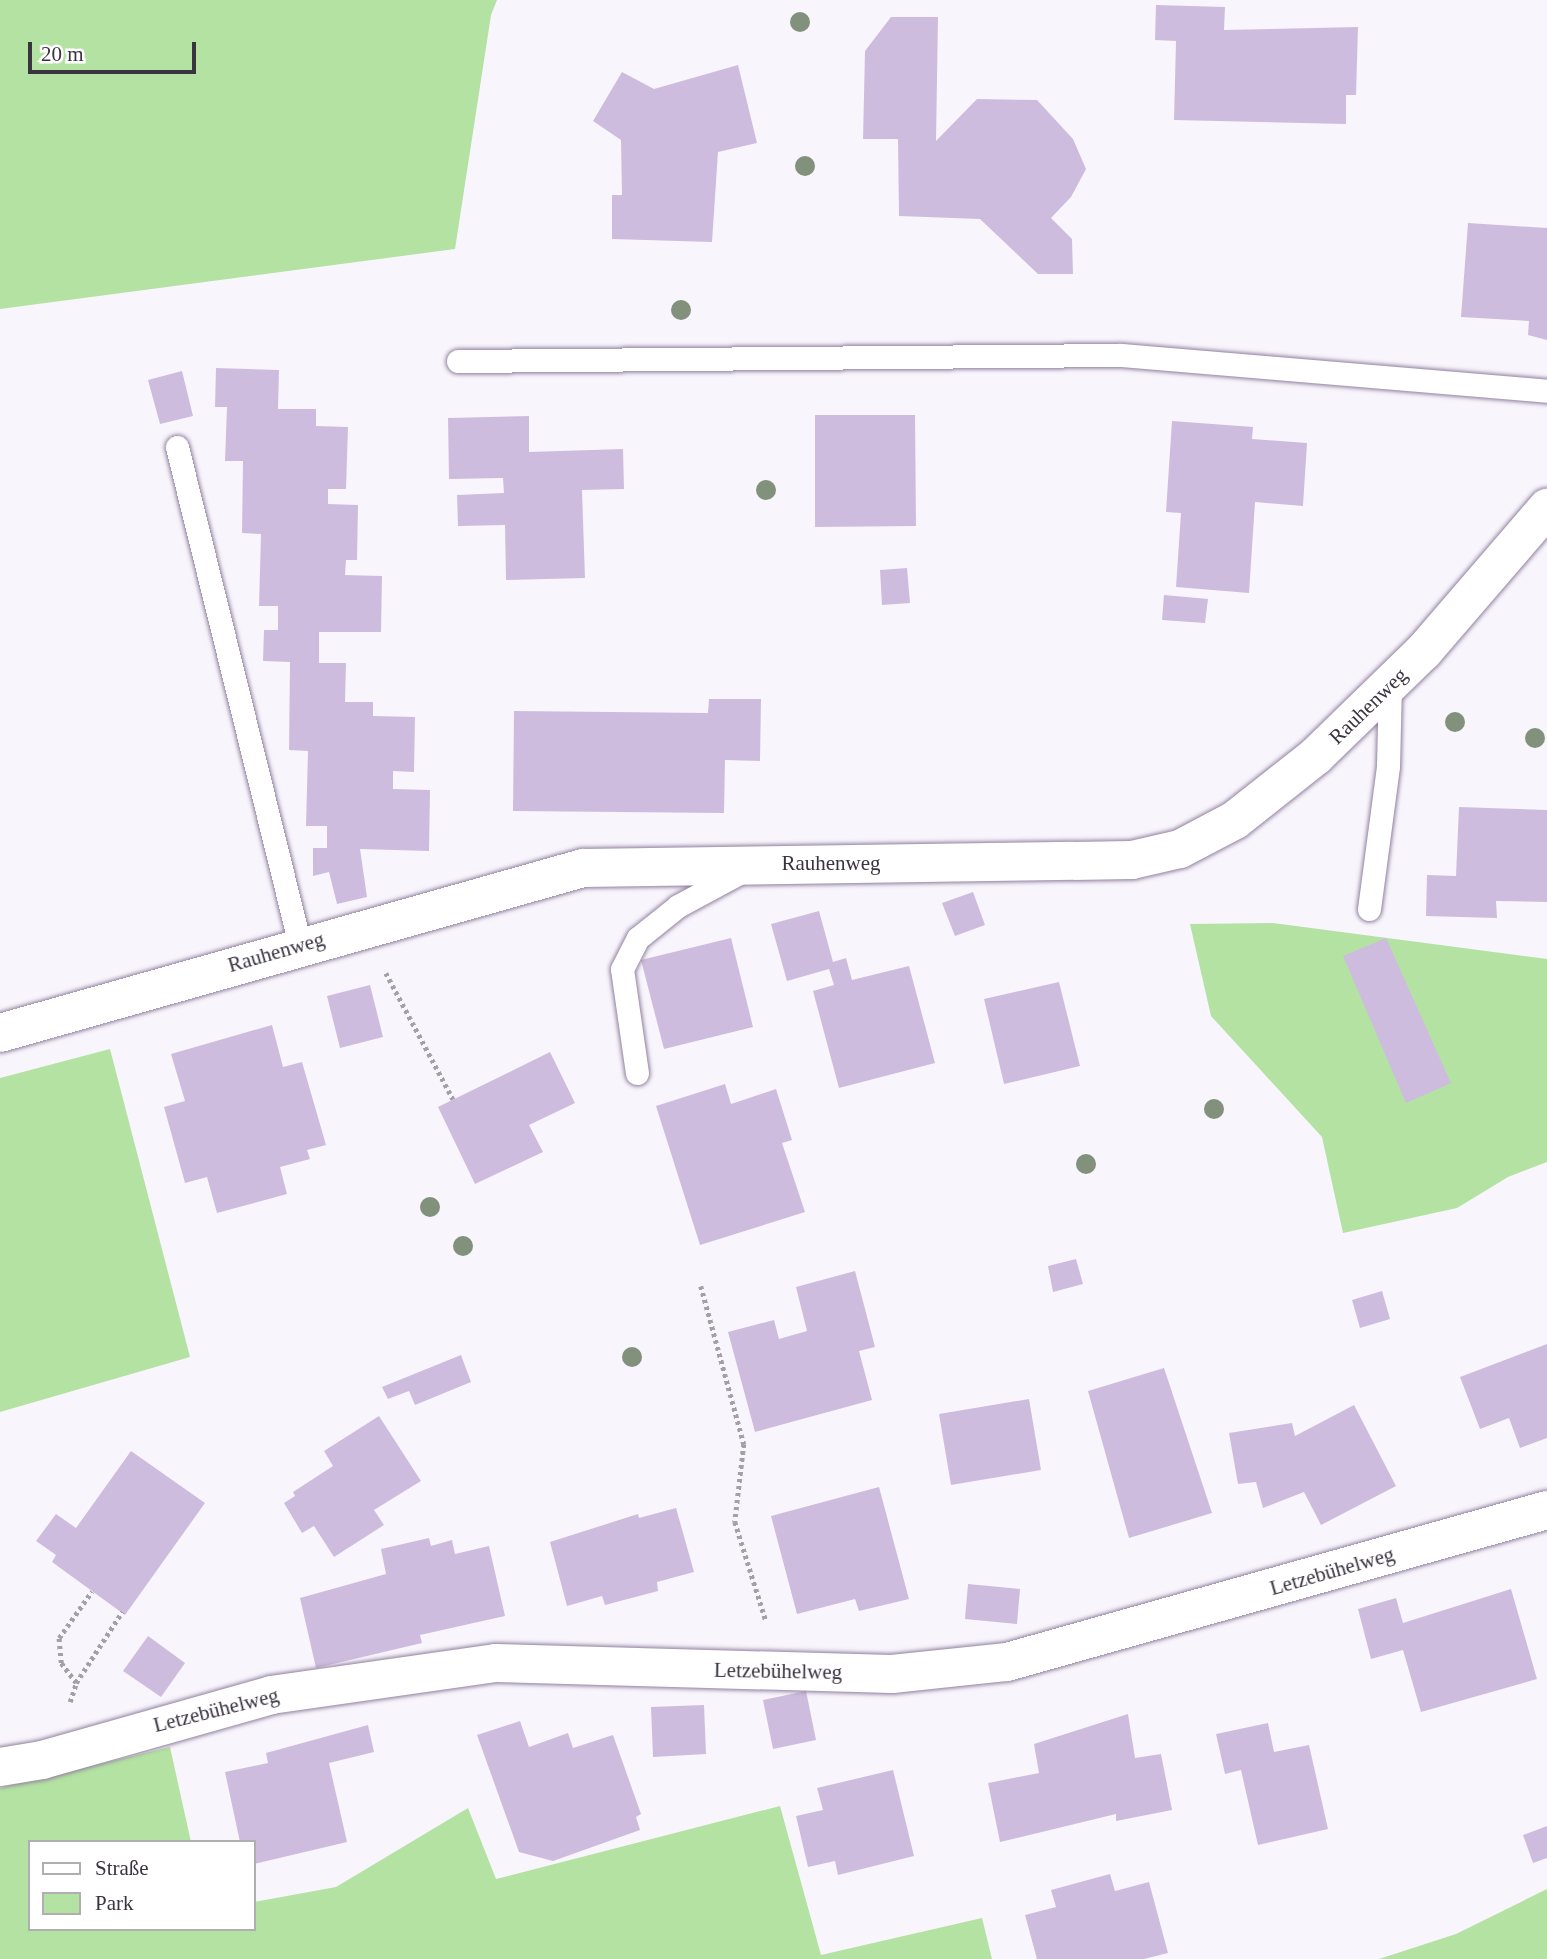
<!DOCTYPE html>
<html>
<head>
<meta charset="utf-8">
<style>
  body { margin:0 }
  #map { position:relative; width:1547px; height:1959px; overflow:hidden; background:#f9f5fc; font-family:"Times New Roman",serif }
  div>[style] { position:absolute }
  .green>* { inset:0; background:#b4e2a2 }
  .building>* { inset:0; background:#cebcde }
  .path>* { height:4.5px; margin-top:-2.25px; transform-origin:0; background:repeating-linear-gradient(90deg,#a59fa9 0 3.5px,transparent 0 7px) }
  .roads { filter:drop-shadow(0 0 2px #9181a0) drop-shadow(0 0 2px #9181a0) }
  .lane>* { height:23px; margin:-11.5px; padding:0 11.5px; transform-origin:11.5px; border-radius:11.5px; background:#fff }
  .street>* { height:38px; margin:-19px; padding:0 19px; transform-origin:19px; border-radius:19px; background:#fff }
  .trees>* { width:20px; height:20px; margin:-10px; border-radius:50%; background:#82917b }
  span { translate:-50% -50%; white-space:nowrap; text-align:center; line-height:1.15; -webkit-text-stroke:5px #fff; paint-order:stroke }
  .street-label { font-size:21px; color:#3a3340 }
  .legend { position:absolute; left:28px; top:1840px; width:228px; height:91px; box-sizing:border-box; background:#fff; border:2px solid #b0adb3; margin:0; padding:9px 12px; list-style:none; font-size:21px; color:#3a3340 }
  .legend li { display:flex; align-items:center; gap:14px; height:35px }
  .legend b { width:35px; border:2px solid #b0adb3 }
  .scale { position:absolute; left:28px; top:42px; width:168px; height:32px; box-sizing:border-box; border:4px solid #3a3340; border-top:0; padding-left:9px; font-size:21px; line-height:24px; white-space:nowrap; color:#3a3340; -webkit-text-stroke:5px #fff; paint-order:stroke }
</style>
</head>
<body>
<div id="map">
  <div class="green">
    <i style="clip-path:polygon(0 0,497px 0,491px 15px,455px 249px,0 309px)"></i>
    <i style="clip-path:polygon(1273px 923px,1547px 959px,1547px 1162px,1508px 1177px,1457px 1208px,1343px 1233px,1322px 1137px,1211px 1016px,1190px 924px)"></i>
    <i style="clip-path:polygon(110px 1049px,190px 1357px,0 1412px,0 1078px)"></i>
    <i style="clip-path:polygon(170px 1747px,191px 1842px,30px 1842px,30px 1929px,254px 1929px,254px 1902px,336px 1887px,468px 1808px,496px 1879px,780px 1806px,821px 1955px,982px 1918px,992px 1959px,0 1959px,0 1788px)"></i>
    <i style="clip-path:polygon(1547px 1889px,1547px 1959px,1379px 1959px,1456px 1934px)"></i>
  </div>
  <div class="building">
    <i style="clip-path:polygon(1156px 5px,1225px 7px,1224px 30px,1358px 27px,1356px 95px,1346px 95px,1346px 124px,1174px 120px,1176px 41px,1155px 40px)"></i>
    <i style="clip-path:polygon(891px 17px,938px 17px,936px 141px,977px 99px,1037px 100px,1073px 139px,1086px 169px,1071px 197px,1051px 218px,1072px 239px,1073px 274px,1038px 274px,980px 219px,899px 216px,898px 139px,863px 139px,865px 51px)"></i>
    <i style="clip-path:polygon(738px 65px,757px 143px,718px 152px,712px 242px,612px 239px,612px 195px,622px 195px,621px 140px,593px 121px,622px 72px,654px 89px)"></i>
    <i style="clip-path:polygon(1468px 223px,1547px 228px,1547px 340px,1528px 335px,1529px 321px,1461px 317px)"></i>
    <i style="clip-path:polygon(216px 368px,279px 370px,278px 409px,316px 409px,316px 426px,348px 427px,346px 489px,328px 489px,328px 504px,358px 505px,357px 560px,346px 560px,345px 575px,382px 576px,381px 632px,319px 632px,319px 663px,346px 663px,345px 702px,373px 702px,373px 716px,415px 717px,414px 772px,393px 771px,393px 789px,430px 790px,429px 851px,360px 849px,367px 897px,337px 904px,329px 872px,313px 876px,313px 848px,327px 848px,327px 826px,306px 826px,308px 751px,289px 750px,290px 662px,263px 661px,264px 630px,278px 630px,278px 606px,259px 606px,261px 534px,242px 533px,243px 461px,225px 461px,227px 407px,215px 407px)"></i>
    <i style="clip-path:polygon(182px 371px,193px 416px,160px 424px,148px 380px)"></i>
    <i style="clip-path:polygon(815px 415px,915px 415px,916px 526px,815px 527px)"></i>
    <i style="clip-path:polygon(529px 416px,529px 452px,623px 449px,624px 489px,582px 490px,585px 578px,506px 580px,505px 525px,458px 526px,457px 495px,504px 493px,503px 478px,449px 479px,448px 418px)"></i>
    <i style="clip-path:polygon(1172px 421px,1253px 427px,1252px 439px,1307px 443px,1303px 506px,1255px 502px,1249px 593px,1176px 587px,1181px 513px,1166px 512px)"></i>
    <i style="clip-path:polygon(907px 568px,910px 603px,882px 605px,880px 570px)"></i>
    <i style="clip-path:polygon(1164px 595px,1208px 599px,1205px 623px,1162px 620px)"></i>
    <i style="clip-path:polygon(709px 699px,761px 699px,760px 761px,725px 760px,724px 813px,513px 811px,514px 711px,708px 713px)"></i>
    <i style="clip-path:polygon(1459px 807px,1547px 810px,1547px 902px,1496px 901px,1497px 918px,1426px 916px,1427px 875px,1456px 876px)"></i>
    <i style="clip-path:polygon(973px 892px,985px 925px,955px 936px,942px 903px)"></i>
    <i style="clip-path:polygon(819px 911px,833px 962px,846px 958px,852px 980px,909px 966px,935px 1063px,839px 1088px,813px 991px,834px 985px,829px 969px,787px 981px,771px 924px)"></i>
    <i style="clip-path:polygon(731px 938px,753px 1027px,664px 1049px,641px 960px)"></i>
    <i style="clip-path:polygon(1386px 938px,1451px 1083px,1406px 1103px,1343px 956px)"></i>
    <i style="clip-path:polygon(1059px 982px,1080px 1066px,1004px 1084px,984px 999px)"></i>
    <i style="clip-path:polygon(370px 985px,383px 1037px,340px 1048px,327px 996px)"></i>
    <i style="clip-path:polygon(272px 1025px,283px 1067px,302px 1062px,326px 1145px,307px 1150px,310px 1159px,280px 1167px,287px 1194px,217px 1213px,207px 1177px,185px 1183px,164px 1107px,185px 1101px,171px 1054px)"></i>
    <i style="clip-path:polygon(550px 1052px,575px 1103px,529px 1125px,543px 1152px,475px 1184px,438px 1107px)"></i>
    <i style="clip-path:polygon(725px 1084px,731px 1104px,776px 1089px,792px 1140px,782px 1143px,805px 1212px,700px 1245px,656px 1106px)"></i>
    <i style="clip-path:polygon(1076px 1259px,1083px 1284px,1053px 1292px,1048px 1266px)"></i>
    <i style="clip-path:polygon(855px 1271px,875px 1347px,859px 1351px,872px 1400px,755px 1432px,728px 1332px,774px 1320px,779px 1339px,807px 1331px,796px 1287px)"></i>
    <i style="clip-path:polygon(1382px 1291px,1390px 1319px,1360px 1328px,1352px 1300px)"></i>
    <i style="clip-path:polygon(1547px 1344px,1547px 1438px,1520px 1448px,1509px 1418px,1480px 1429px,1460px 1377px)"></i>
    <i style="clip-path:polygon(461px 1355px,471px 1382px,415px 1405px,409px 1391px,388px 1399px,382px 1387px)"></i>
    <i style="clip-path:polygon(1164px 1368px,1212px 1513px,1129px 1538px,1088px 1391px)"></i>
    <i style="clip-path:polygon(1029px 1399px,1041px 1470px,951px 1485px,939px 1414px)"></i>
    <i style="clip-path:polygon(1354px 1405px,1396px 1486px,1321px 1525px,1304px 1492px,1263px 1508px,1256px 1482px,1238px 1484px,1229px 1433px,1292px 1423px,1295px 1436px)"></i>
    <i style="clip-path:polygon(379px 1416px,421px 1481px,374px 1510px,384px 1525px,334px 1557px,314px 1526px,302px 1533px,284px 1503px,295px 1496px,293px 1492px,333px 1466px,324px 1451px)"></i>
    <i style="clip-path:polygon(131px 1451px,205px 1503px,125px 1615px,52px 1562px,56px 1555px,36px 1541px,56px 1514px,76px 1528px)"></i>
    <i style="clip-path:polygon(879px 1487px,909px 1599px,859px 1611px,855px 1599px,797px 1614px,771px 1516px)"></i>
    <i style="clip-path:polygon(676px 1508px,694px 1572px,657px 1582px,658px 1591px,605px 1605px,602px 1596px,567px 1606px,550px 1542px,638px 1514px,639px 1518px)"></i>
    <i style="clip-path:polygon(429px 1538px,431px 1546px,452px 1540px,455px 1554px,489px 1546px,505px 1616px,420px 1635px,422px 1643px,316px 1668px,300px 1598px,386px 1574px,381px 1549px)"></i>
    <i style="clip-path:polygon(968px 1584px,1020px 1589px,1017px 1624px,965px 1619px)"></i>
    <i style="clip-path:polygon(1511px 1589px,1537px 1679px,1421px 1712px,1403px 1650px,1371px 1659px,1358px 1609px,1396px 1598px,1403px 1623px)"></i>
    <i style="clip-path:polygon(148px 1636px,185px 1663px,161px 1697px,123px 1671px)"></i>
    <i style="clip-path:polygon(806px 1691px,816px 1740px,773px 1749px,763px 1700px)"></i>
    <i style="clip-path:polygon(704px 1705px,706px 1754px,653px 1757px,651px 1707px)"></i>
    <i style="clip-path:polygon(1128px 1714px,1135px 1758px,1161px 1754px,1172px 1810px,1116px 1821px,1116px 1814px,1000px 1842px,988px 1783px,1039px 1773px,1034px 1744px)"></i>
    <i style="clip-path:polygon(520px 1721px,529px 1747px,568px 1733px,573px 1748px,613px 1735px,641px 1814px,636px 1817px,640px 1830px,553px 1861px,519px 1852px,477px 1735px)"></i>
    <i style="clip-path:polygon(1268px 1723px,1274px 1752px,1309px 1745px,1328px 1829px,1258px 1845px,1241px 1770px,1225px 1774px,1216px 1734px)"></i>
    <i style="clip-path:polygon(368px 1725px,374px 1752px,329px 1763px,347px 1842px,254px 1864px,254px 1842px,240px 1842px,225px 1772px,268px 1763px,266px 1753px)"></i>
    <i style="clip-path:polygon(893px 1770px,914px 1856px,838px 1875px,835px 1861px,808px 1867px,796px 1816px,823px 1810px,817px 1788px)"></i>
    <i style="clip-path:polygon(1547px 1826px,1547px 1858px,1533px 1863px,1523px 1835px)"></i>
    <i style="clip-path:polygon(1110px 1874px,1115px 1891px,1149px 1882px,1168px 1953px,1144px 1959px,1037px 1959px,1025px 1915px,1056px 1907px,1051px 1890px)"></i>
  </div>
  <div class="path">
    <i style="left:386px;top:973px;width:143px;rotate:62deg"></i>
    <i style="left:701px;top:1286px;width:164px;rotate:74.8deg"></i>
    <i style="left:744px;top:1444px;width:79px;rotate:96.6deg"></i>
    <i style="left:735px;top:1522px;width:104px;rotate:72.6deg"></i>
    <i style="left:76px;top:1683px;width:25px;rotate:-127deg"></i>
    <i style="left:61px;top:1663px;width:25px;rotate:-95deg"></i>
    <i style="left:59px;top:1638px;width:57px;rotate:-54.9deg"></i>
    <i style="left:70px;top:1702px;width:20px;rotate:-72deg"></i>
    <i style="left:76px;top:1683px;width:85px;rotate:-57.1deg"></i>
  </div>
  <div class="roads">
    <div class="lane">
      <i style="left:458px;top:361px;width:663px;rotate:-0.52deg"></i>
      <i style="left:1121px;top:355px;width:428px;rotate:4.8deg"></i>
      <i style="left:177px;top:447px;width:513px;rotate:76.13deg"></i>
      <i style="left:1369px;top:909px;width:144px;rotate:-82.4deg"></i>
      <i style="left:1388px;top:766px;width:80px;rotate:-88.6deg"></i>
      <i style="left:637px;top:1073px;width:105px;rotate:-98.2deg"></i>
      <i style="left:622px;top:969px;width:35px;rotate:-63deg"></i>
      <i style="left:638px;top:938px;width:51px;rotate:-38.7deg"></i>
      <i style="left:678px;top:906px;width:74px;rotate:-28.3deg"></i>
    </div>
    <div class="street">
      <i style="left:0;top:1033px;width:606px;rotate:-15.8deg"></i>
      <i style="left:583px;top:868px;width:549px;rotate:-0.83deg"></i>
      <i style="left:1132px;top:860px;width:49px;rotate:-12.9deg"></i>
      <i style="left:1180px;top:849px;width:62px;rotate:-27.8deg"></i>
      <i style="left:1235px;top:820px;width:103px;rotate:-38.3deg"></i>
      <i style="left:1316px;top:756px;width:151px;rotate:-44.2deg"></i>
      <i style="left:1424px;top:651px;width:189px;rotate:-49.3deg"></i>
      <i style="left:0;top:1767px;width:43px;rotate:-9.5deg"></i>
      <i style="left:42px;top:1760px;width:238px;rotate:-15.8deg"></i>
      <i style="left:271px;top:1695px;width:227px;rotate:-8.1deg"></i>
      <i style="left:496px;top:1663px;width:396px;rotate:1.6deg"></i>
      <i style="left:892px;top:1674px;width:116px;rotate:-6deg"></i>
      <i style="left:1007px;top:1662px;width:561px;rotate:-15.72deg"></i>
    </div>
  </div>
  <div class="trees">
    <i style="left:800px;top:22px"></i>
    <i style="left:805px;top:166px"></i>
    <i style="left:681px;top:310px"></i>
    <i style="left:766px;top:490px"></i>
    <i style="left:1455px;top:722px"></i>
    <i style="left:1535px;top:738px"></i>
    <i style="left:1214px;top:1109px"></i>
    <i style="left:1086px;top:1164px"></i>
    <i style="left:430px;top:1207px"></i>
    <i style="left:463px;top:1246px"></i>
    <i style="left:632px;top:1357px"></i>
  </div>
  <div class="street-label">
    <span style="left:1368px;top:706px;rotate:-44deg">Rauhenweg</span>
    <span style="left:831px;top:863px">Rauhenweg</span>
    <span style="left:276px;top:952px;rotate:-16deg">Rauhenweg</span>
    <span style="left:1332px;top:1571px;rotate:-16deg">Letzebühelweg</span>
    <span style="left:778px;top:1671px;rotate:1deg">Letzebühelweg</span>
    <span style="left:216px;top:1710px;rotate:-14deg">Letzebühelweg</span>
  </div>
  <ul class="legend">
  <li><b style="height:9px;background:#fff"></b>Straße</li>
  <li><b style="height:19px;background:#b4e2a2"></b>Park</li>
  </ul>
  <div class="scale">20 m</div>
</div>
</body>
</html>
